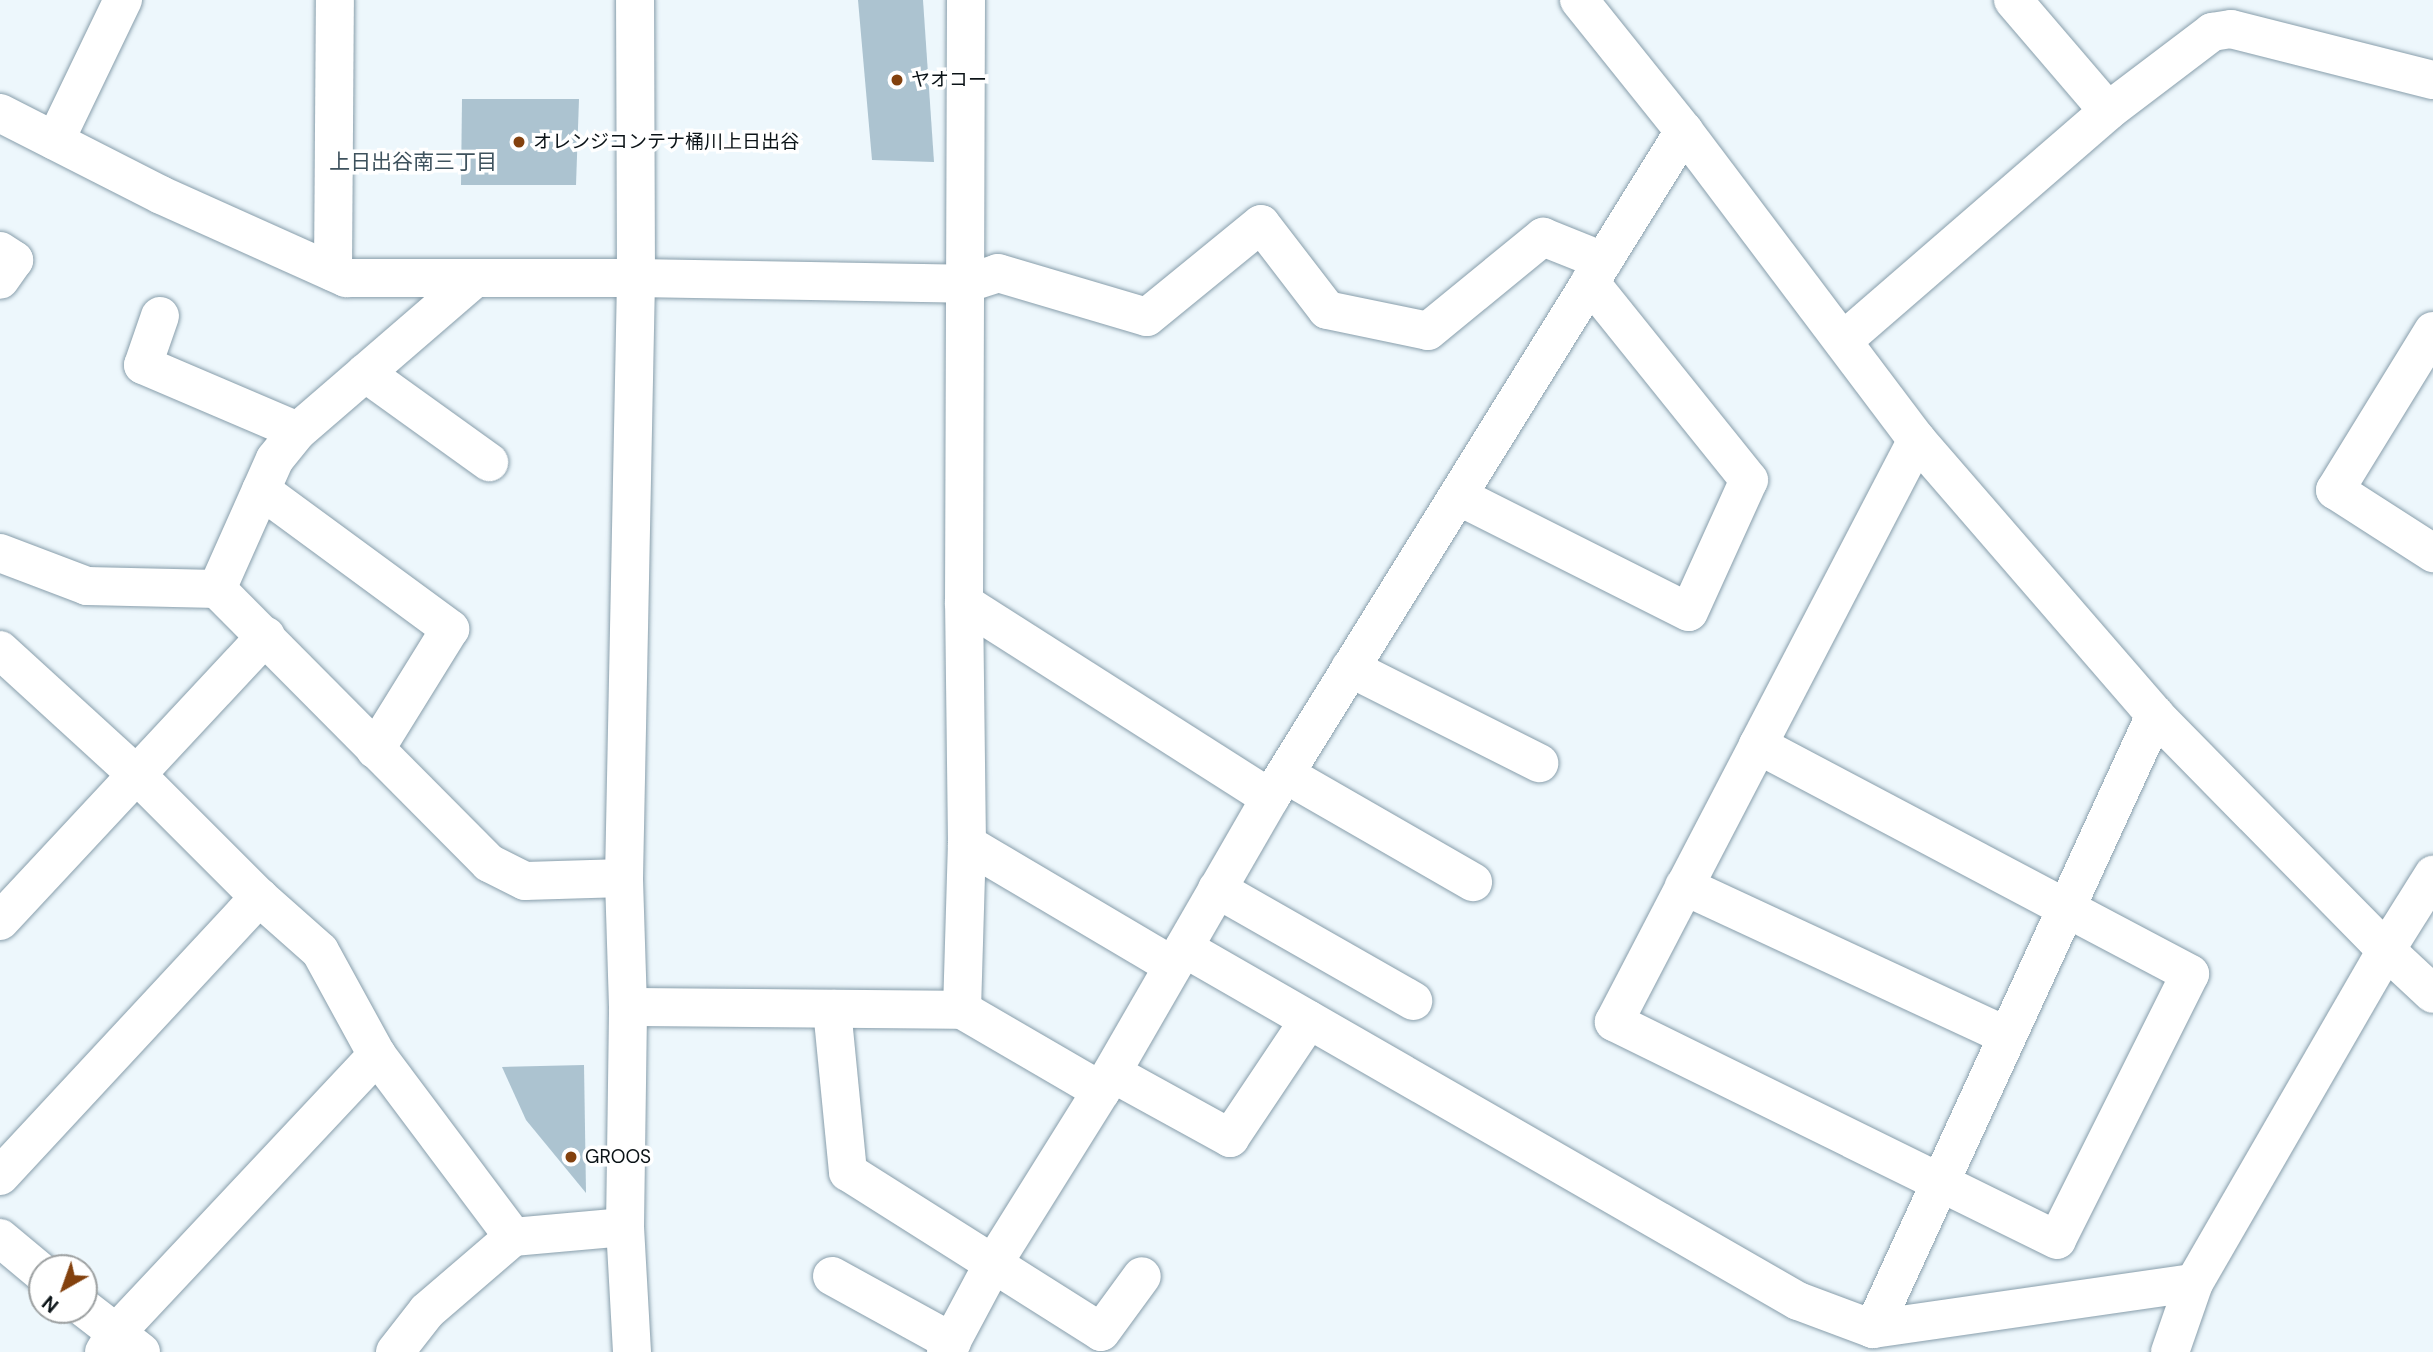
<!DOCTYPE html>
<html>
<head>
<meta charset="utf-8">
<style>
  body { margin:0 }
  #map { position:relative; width:2433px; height:1352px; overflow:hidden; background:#edf7fc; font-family:"DM Sans","Noto Sans JP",sans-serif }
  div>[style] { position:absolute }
  .building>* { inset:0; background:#acc3d0 }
  .roads { filter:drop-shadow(0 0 2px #889eab) drop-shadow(0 0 2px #889eab) }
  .minor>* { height:38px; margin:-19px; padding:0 19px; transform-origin:19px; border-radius:19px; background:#fff }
  .dots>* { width:19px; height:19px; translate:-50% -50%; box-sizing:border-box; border:4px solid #fff; border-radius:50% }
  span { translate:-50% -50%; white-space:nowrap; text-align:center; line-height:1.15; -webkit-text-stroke:7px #fff; paint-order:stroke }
  .poi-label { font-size:19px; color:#0b1317 }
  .left { translate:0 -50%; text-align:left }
  .neighbourhood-label { font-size:21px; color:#3e525d }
  .north { position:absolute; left:28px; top:1254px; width:70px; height:70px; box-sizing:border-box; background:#fff; border:2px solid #9da1a2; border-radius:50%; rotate:220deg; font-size:19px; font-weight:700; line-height:28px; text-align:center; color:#0b1317 }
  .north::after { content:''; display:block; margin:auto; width:24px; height:32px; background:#83410e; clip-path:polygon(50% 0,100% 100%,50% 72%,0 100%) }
</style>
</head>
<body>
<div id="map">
  <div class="building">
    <i style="clip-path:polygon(858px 0,923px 0,934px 162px,872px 160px)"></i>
    <i style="clip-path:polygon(462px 99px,579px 99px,576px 185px,461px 185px)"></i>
    <i style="clip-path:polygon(584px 1065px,586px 1193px,526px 1120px,502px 1067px)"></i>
  </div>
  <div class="roads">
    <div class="minor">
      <i style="left:1579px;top:0;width:168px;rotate:51.3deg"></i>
      <i style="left:1684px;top:131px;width:387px;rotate:53deg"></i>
      <i style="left:1917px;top:440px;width:364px;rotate:49.1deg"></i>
      <i style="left:2155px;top:715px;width:330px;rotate:45.5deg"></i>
      <i style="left:2386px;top:950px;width:64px;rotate:43.1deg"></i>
      <i style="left:2013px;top:0;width:146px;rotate:49.4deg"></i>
      <i style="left:0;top:113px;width:181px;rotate:27deg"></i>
      <i style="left:161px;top:195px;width:203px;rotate:24.2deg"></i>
      <i style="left:346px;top:278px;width:290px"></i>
      <i style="left:636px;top:278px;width:329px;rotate:1deg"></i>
      <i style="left:965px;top:284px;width:35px;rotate:-18deg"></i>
      <i style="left:998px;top:273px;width:155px;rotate:16.5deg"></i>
      <i style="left:1147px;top:317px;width:147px;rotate:-39.2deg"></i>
      <i style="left:1261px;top:224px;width:108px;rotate:52.5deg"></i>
      <i style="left:1327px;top:310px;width:103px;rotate:11.7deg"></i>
      <i style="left:1428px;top:331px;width:149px;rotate:-39.3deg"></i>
      <i style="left:1543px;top:237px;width:65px;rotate:21.8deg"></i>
      <i style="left:55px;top:141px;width:157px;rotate:-64.3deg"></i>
      <i style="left:0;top:251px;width:17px;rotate:33deg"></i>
      <i style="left:14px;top:260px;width:24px;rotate:125deg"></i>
      <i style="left:333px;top:272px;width:272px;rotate:-89.6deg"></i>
      <i style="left:160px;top:316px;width:52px;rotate:109.1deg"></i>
      <i style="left:143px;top:365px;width:168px;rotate:23.1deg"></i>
      <i style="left:2433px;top:331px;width:187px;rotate:121.6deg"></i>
      <i style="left:2335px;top:490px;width:117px;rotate:32.7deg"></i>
      <i style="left:1844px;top:340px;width:349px;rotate:-40.9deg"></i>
      <i style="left:2108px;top:111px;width:131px;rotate:-37.2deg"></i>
      <i style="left:2212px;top:32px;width:19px;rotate:-9deg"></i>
      <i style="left:2231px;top:29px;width:208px;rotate:14.2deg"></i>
      <i style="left:365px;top:373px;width:153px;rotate:35.7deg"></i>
      <i style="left:261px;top:490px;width:235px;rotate:36.3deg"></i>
      <i style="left:450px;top:629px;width:142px;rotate:121.8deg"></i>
      <i style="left:1458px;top:496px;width:258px;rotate:26.7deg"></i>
      <i style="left:1689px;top:612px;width:145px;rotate:-65.6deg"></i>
      <i style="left:1749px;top:480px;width:254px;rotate:-128.8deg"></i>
      <i style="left:0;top:553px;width:93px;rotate:20.8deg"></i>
      <i style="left:87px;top:586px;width:130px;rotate:1.3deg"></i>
      <i style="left:217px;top:589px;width:386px;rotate:45.2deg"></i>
      <i style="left:489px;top:863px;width:40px;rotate:26.6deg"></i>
      <i style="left:525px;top:881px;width:99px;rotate:-1.7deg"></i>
      <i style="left:217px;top:589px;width:142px;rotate:-66deg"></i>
      <i style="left:275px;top:459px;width:36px;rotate:-51deg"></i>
      <i style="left:298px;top:431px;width:231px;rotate:-40.8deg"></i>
      <i style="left:964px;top:603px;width:363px;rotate:32.5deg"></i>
      <i style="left:0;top:650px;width:187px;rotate:42.4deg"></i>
      <i style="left:138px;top:776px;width:171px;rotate:45deg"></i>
      <i style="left:259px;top:897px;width:81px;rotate:41.5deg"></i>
      <i style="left:320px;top:951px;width:119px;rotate:61.3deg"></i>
      <i style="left:377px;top:1055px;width:227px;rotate:53.2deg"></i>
      <i style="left:1350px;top:668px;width:212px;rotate:26.7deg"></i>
      <i style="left:1758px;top:745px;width:489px;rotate:27.9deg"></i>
      <i style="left:2190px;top:974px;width:297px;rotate:116.6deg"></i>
      <i style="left:2057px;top:1240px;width:494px;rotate:-153.8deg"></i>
      <i style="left:1614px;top:1022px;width:312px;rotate:-62.5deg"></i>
      <i style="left:1758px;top:745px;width:344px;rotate:-62.5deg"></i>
      <i style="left:1285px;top:774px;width:217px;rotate:29.9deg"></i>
      <i style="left:967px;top:844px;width:239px;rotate:30.6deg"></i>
      <i style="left:1684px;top:886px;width:356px;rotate:24.9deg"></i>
      <i style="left:1217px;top:889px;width:226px;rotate:29.7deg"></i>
      <i style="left:0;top:921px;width:390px;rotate:-47deg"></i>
      <i style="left:1184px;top:948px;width:708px;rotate:29.9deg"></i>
      <i style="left:1798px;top:1301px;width:80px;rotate:20.5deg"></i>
      <i style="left:1873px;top:1329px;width:324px;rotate:-8.2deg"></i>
      <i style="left:628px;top:1007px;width:334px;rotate:0.5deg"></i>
      <i style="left:962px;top:1010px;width:161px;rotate:30.2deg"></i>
      <i style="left:832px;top:1009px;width:164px;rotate:84.4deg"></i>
      <i style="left:848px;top:1172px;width:299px;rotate:32.3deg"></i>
      <i style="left:1101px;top:1332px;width:69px;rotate:-53.8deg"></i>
      <i style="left:962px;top:1010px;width:166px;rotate:-88.3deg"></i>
      <i style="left:967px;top:844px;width:241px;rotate:-90.7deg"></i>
      <i style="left:964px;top:603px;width:603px;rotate:-89.81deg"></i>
      <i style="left:1112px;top:1073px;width:135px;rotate:28.8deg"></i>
      <i style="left:1230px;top:1138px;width:142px;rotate:-56.2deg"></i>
      <i style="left:0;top:1176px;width:381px;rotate:-47.1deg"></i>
      <i style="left:0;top:1238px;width:55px;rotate:39.8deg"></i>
      <i style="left:832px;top:1276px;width:137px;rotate:28.8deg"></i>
      <i style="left:84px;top:1308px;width:72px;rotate:37.7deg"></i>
      <i style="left:1873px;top:1329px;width:676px;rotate:-65.33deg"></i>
      <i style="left:104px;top:1352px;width:21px;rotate:-59deg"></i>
      <i style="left:115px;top:1334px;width:383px;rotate:-46.8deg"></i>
      <i style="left:395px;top:1352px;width:52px;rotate:-52deg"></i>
      <i style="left:427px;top:1311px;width:113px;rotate:-40.7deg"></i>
      <i style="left:513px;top:1237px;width:112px;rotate:-5.1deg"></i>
      <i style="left:632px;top:1352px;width:125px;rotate:-93.2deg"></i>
      <i style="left:625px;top:1227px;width:220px;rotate:-89.2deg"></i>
      <i style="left:628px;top:1007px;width:129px;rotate:-91.8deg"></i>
      <i style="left:624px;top:878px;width:600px;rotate:-88.85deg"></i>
      <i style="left:636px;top:278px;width:278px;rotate:-90.2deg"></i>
      <i style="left:946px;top:1352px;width:100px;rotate:-61.9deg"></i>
      <i style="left:993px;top:1264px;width:204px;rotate:-58deg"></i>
      <i style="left:1101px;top:1091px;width:338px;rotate:-60deg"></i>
      <i style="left:1270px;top:798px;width:785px;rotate:-58.17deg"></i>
      <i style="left:2170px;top:1352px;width:73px;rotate:-70.8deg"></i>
      <i style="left:2194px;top:1283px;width:384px;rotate:-60deg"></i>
      <i style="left:2386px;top:950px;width:89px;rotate:-57.9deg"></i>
    </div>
  </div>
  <div class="dots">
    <i style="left:897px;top:80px;background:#83410e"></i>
    <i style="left:519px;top:142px;background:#83410e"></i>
    <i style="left:571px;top:1157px;background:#83410e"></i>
  </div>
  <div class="poi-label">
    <span class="left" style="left:911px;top:80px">ヤオコー</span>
    <span class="left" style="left:533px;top:142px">オレンジコンテナ桶川上日出谷</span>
    <span class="left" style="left:585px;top:1157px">GROOS</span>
  </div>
  <div class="neighbourhood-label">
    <span style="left:413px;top:162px">上日出谷南三丁目</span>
  </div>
  <div class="north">N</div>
</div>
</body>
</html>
